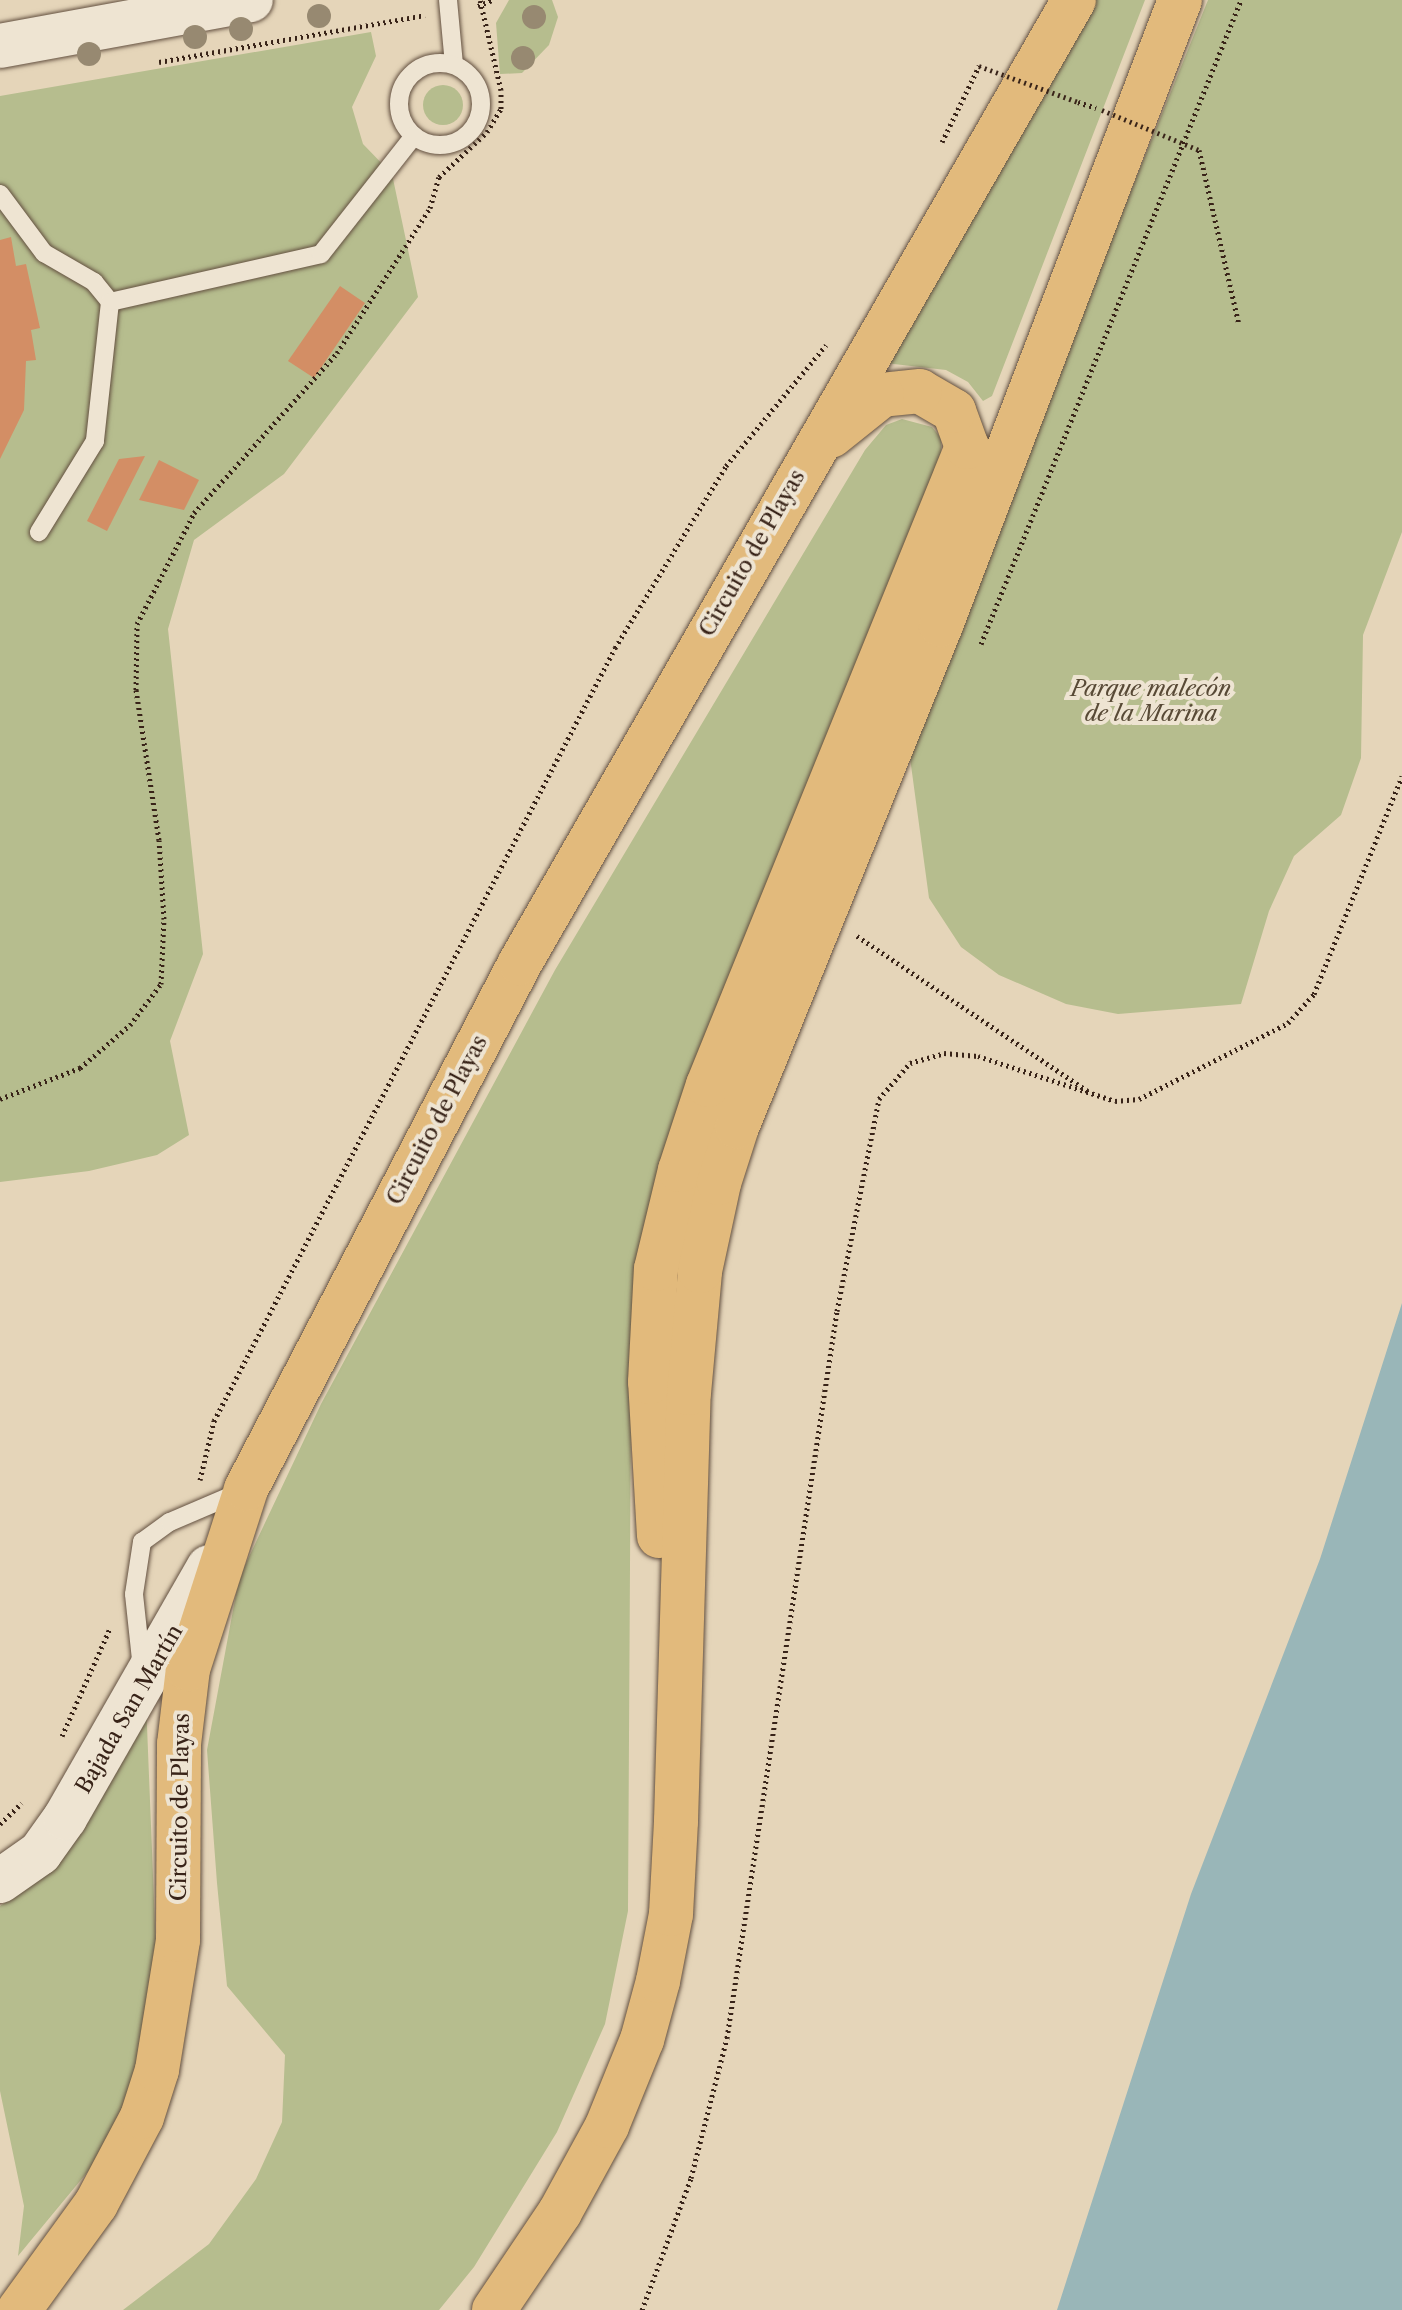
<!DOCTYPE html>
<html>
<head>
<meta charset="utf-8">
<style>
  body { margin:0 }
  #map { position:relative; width:1402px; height:2310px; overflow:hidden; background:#e5d5b9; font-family:"Libre Caslon Text",serif }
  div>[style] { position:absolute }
  .green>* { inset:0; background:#b6bd8e }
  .round { border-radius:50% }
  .water>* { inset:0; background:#99b6b8 }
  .building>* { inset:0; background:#d38e65 }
  .path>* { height:5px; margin-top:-2.5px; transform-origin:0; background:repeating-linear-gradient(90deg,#382318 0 2px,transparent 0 6px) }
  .roads { filter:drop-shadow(0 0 2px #635040) drop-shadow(0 0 2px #635040) }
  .service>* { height:18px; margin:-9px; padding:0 9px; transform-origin:9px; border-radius:9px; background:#eee4d2 }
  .service>.ring { margin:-9px; padding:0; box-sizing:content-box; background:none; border:18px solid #eee4d2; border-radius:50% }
  .tertiary>* { height:44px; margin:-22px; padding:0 22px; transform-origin:22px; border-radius:22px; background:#eee4d2 }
  .secondary>* { height:44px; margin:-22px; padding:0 22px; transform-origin:22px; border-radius:22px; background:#eee4d2 }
  .trunk>* { height:44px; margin:-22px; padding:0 22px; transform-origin:22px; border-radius:22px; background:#e2ba7c }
  .path-bridge>* { height:5px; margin-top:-2.5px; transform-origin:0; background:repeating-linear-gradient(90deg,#382318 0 2px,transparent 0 6px) }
  .trees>* { width:24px; height:24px; margin:-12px; border-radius:50%; background:#978971 }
  span { translate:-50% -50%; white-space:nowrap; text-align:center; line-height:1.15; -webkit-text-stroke:8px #eee4d2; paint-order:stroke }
  .street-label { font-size:22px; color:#382318 }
  .park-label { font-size:22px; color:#584a36; font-style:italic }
</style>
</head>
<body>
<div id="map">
  <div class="green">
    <i style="clip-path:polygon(509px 0,552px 0,558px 17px,549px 45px,522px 73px,500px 74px,496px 23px)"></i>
    <i style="clip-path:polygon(1095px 0,1145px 0,992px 396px,983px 401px,968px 382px,946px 370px,885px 363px)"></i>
    <i style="clip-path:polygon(1208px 0,1402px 0,1402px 532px,1363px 635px,1361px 758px,1341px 815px,1294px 856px,1269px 911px,1241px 1004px,1118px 1014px,1066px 1004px,999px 975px,961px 947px,929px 898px,908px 743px)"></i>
    <i style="clip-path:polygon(371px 32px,376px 56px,352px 107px,363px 144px,392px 174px,418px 297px,284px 474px,194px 540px,168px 629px,203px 954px,170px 1041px,189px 1135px,157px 1155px,89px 1171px,0 1182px,0 96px)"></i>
    <i class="round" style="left:423px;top:85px;width:40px;height:40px"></i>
    <i style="clip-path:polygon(902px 419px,932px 427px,941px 438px,941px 460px,631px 1395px,628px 1911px,605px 2024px,557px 2132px,474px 2267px,439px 2310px,123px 2310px,209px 2244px,256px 2179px,282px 2122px,285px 2055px,227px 1986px,217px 1883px,207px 1750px,239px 1578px,321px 1404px,555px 970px,865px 450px,886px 425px)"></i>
    <i style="clip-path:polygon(146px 1701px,156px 1951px,138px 2072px,99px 2158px,18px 2256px,24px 2206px,0 2091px,0 1906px,26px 1889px)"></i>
  </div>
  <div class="water">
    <i style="clip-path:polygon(1402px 1303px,1402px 2310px,1057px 2310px,1191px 1894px,1320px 1559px)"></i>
  </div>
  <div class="building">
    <i style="clip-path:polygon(11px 237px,16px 266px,26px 264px,40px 328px,31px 330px,36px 360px,26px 361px,24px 410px,0 459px,0 240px)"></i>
    <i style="clip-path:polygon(340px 286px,365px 303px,314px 378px,288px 361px)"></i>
    <i style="clip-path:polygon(145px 456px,107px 531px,87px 521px,119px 459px)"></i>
    <i style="clip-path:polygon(159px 460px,199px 480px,184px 510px,139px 500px)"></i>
  </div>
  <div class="path">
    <i style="left:478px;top:6px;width:15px;rotate:-23deg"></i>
    <i style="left:159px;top:62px;width:270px;rotate:-10deg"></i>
    <i style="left:1078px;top:102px;width:19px;rotate:18deg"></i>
    <i style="left:942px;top:142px;width:85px;rotate:-64deg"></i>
    <i style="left:1199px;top:150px;width:179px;rotate:77.1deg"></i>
    <i style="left:981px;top:644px;width:695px;rotate:-68.01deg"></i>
    <i style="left:857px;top:936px;width:278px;rotate:33.9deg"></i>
    <i style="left:0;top:1099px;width:86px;rotate:-21.2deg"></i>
    <i style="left:80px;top:1068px;width:66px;rotate:-40.7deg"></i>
    <i style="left:130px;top:1025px;width:51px;rotate:-52.9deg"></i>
    <i style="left:161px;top:984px;width:65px;rotate:-87.4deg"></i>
    <i style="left:164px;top:919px;width:79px;rotate:-93.6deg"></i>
    <i style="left:159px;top:840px;width:152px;rotate:-98.7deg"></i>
    <i style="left:136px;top:690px;width:66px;rotate:-89.1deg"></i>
    <i style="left:137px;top:624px;width:125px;rotate:-62.8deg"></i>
    <i style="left:194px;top:513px;width:215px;rotate:-48.2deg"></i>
    <i style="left:337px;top:353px;width:172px;rotate:-57.3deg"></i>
    <i style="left:430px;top:208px;width:32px;rotate:-74deg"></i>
    <i style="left:439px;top:177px;width:66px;rotate:-43.2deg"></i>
    <i style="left:487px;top:132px;width:27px;rotate:-59deg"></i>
    <i style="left:501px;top:109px;width:19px;rotate:-90deg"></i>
    <i style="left:501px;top:90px;width:92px;rotate:-103.1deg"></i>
    <i style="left:200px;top:1480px;width:61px;rotate:-76.7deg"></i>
    <i style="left:214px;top:1421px;width:871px;rotate:-62.58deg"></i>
    <i style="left:615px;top:648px;width:213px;rotate:-58.6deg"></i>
    <i style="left:726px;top:466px;width:157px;rotate:-50.4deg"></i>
    <i style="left:62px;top:1736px;width:118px;rotate:-66deg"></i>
    <i style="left:0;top:1824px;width:30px;rotate:-44deg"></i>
    <i style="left:642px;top:2310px;width:141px;rotate:-69.6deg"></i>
    <i style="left:691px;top:2178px;width:145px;rotate:-75.6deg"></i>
    <i style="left:727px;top:2038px;width:735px;rotate:-81.4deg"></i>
    <i style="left:837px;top:1311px;width:216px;rotate:-78.8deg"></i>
    <i style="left:879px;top:1099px;width:48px;rotate:-49.3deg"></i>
    <i style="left:910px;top:1063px;width:35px;rotate:-16deg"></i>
    <i style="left:944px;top:1053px;width:34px;rotate:5deg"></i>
    <i style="left:978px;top:1056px;width:144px;rotate:18.2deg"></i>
    <i style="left:1115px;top:1101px;width:24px;rotate:-5deg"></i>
    <i style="left:1139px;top:1099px;width:167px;rotate:-27deg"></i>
    <i style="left:1288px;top:1023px;width:39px;rotate:-48deg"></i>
    <i style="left:1314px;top:994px;width:235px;rotate:-68deg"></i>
  </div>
  <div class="roads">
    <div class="service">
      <i style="left:448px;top:0;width:65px;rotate:84.7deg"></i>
      <i class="ring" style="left:399px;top:63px;width:64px;height:64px"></i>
      <i style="left:0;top:194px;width:74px;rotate:53.3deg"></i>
      <i style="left:44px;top:253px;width:58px;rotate:30.1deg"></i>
      <i style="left:94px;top:282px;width:26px;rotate:51deg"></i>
      <i style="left:110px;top:302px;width:140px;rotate:96.2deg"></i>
      <i style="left:95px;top:441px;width:107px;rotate:121.6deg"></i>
      <i style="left:110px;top:302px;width:216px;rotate:-12.8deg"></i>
      <i style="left:321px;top:254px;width:150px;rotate:-51.8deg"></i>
      <i style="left:142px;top:1669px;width:75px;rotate:-96.1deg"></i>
      <i style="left:134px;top:1594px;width:53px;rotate:-81.3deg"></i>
      <i style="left:142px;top:1542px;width:34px;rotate:-36deg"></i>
      <i style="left:170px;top:1522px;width:76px;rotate:-23.2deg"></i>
    </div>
    <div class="tertiary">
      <i style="left:0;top:46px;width:255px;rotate:-10.4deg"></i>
    </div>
    <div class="secondary">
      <i style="left:0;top:1881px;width:49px;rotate:-35deg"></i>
      <i style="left:40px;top:1853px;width:43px;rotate:-54.5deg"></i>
      <i style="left:65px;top:1818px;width:289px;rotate:-60.2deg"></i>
    </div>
    <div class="trunk">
      <i style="left:659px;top:1536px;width:154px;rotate:-93.3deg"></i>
      <i style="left:650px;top:1382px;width:113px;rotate:-87deg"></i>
      <i style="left:656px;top:1269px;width:102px;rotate:-76.4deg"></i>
      <i style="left:680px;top:1170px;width:89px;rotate:-71.8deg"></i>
      <i style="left:708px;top:1085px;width:689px;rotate:-67.91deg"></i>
      <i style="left:967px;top:447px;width:38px;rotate:-110deg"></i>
      <i style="left:954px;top:411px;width:39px;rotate:-150deg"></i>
      <i style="left:920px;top:391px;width:38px;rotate:174deg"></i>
      <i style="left:882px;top:395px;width:65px;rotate:141.2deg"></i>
      <i style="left:19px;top:2310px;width:131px;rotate:-54deg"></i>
      <i style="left:96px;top:2204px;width:98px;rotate:-62.1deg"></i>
      <i style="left:142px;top:2117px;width:49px;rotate:-72.3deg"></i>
      <i style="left:157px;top:2070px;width:132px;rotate:-80.8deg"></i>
      <i style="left:178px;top:1940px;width:196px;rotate:-89.7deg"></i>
      <i style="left:179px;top:1744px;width:76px;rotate:-83.2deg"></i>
      <i style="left:188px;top:1669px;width:189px;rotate:-72.1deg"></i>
      <i style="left:246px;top:1489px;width:593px;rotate:-62.48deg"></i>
      <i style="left:520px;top:963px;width:1111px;rotate:-60.09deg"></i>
      <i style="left:494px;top:2310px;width:118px;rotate:-56deg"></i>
      <i style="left:560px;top:2212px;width:98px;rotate:-61.3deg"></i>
      <i style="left:607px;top:2126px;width:93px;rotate:-67.9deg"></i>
      <i style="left:642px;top:2040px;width:61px;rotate:-74.8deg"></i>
      <i style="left:658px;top:1981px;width:68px;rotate:-79deg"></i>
      <i style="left:671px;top:1914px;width:93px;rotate:-86.9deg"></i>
      <i style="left:676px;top:1821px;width:428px;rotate:-88.3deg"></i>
      <i style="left:689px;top:1393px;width:122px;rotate:-84.8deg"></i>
      <i style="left:700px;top:1271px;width:90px;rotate:-77.8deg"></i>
      <i style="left:719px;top:1183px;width:59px;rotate:-72.2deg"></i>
      <i style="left:737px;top:1127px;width:542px;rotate:-67.88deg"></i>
      <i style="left:941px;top:625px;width:669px;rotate:-69.07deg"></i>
    </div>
  </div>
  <div class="path-bridge">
    <i style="left:979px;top:66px;width:105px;rotate:20deg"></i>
    <i style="left:1102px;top:110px;width:105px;rotate:22.4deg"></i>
  </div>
  <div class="trees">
    <i style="left:319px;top:16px"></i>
    <i style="left:534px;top:17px"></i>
    <i style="left:241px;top:29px"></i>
    <i style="left:195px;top:37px"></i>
    <i style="left:89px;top:54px"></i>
    <i style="left:523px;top:58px"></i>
  </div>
  <div class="street-label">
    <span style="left:752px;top:553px;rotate:-60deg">Circuito de Playas</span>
    <span style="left:437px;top:1120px;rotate:-62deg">Circuito de Playas</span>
    <span style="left:129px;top:1709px;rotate:-60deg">Bajada San Martín</span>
    <span style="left:180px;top:1807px;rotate:-89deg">Circuito de Playas</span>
  </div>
  <div class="park-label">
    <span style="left:1151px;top:701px">Parque malecón<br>de la Marina</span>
  </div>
</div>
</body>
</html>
